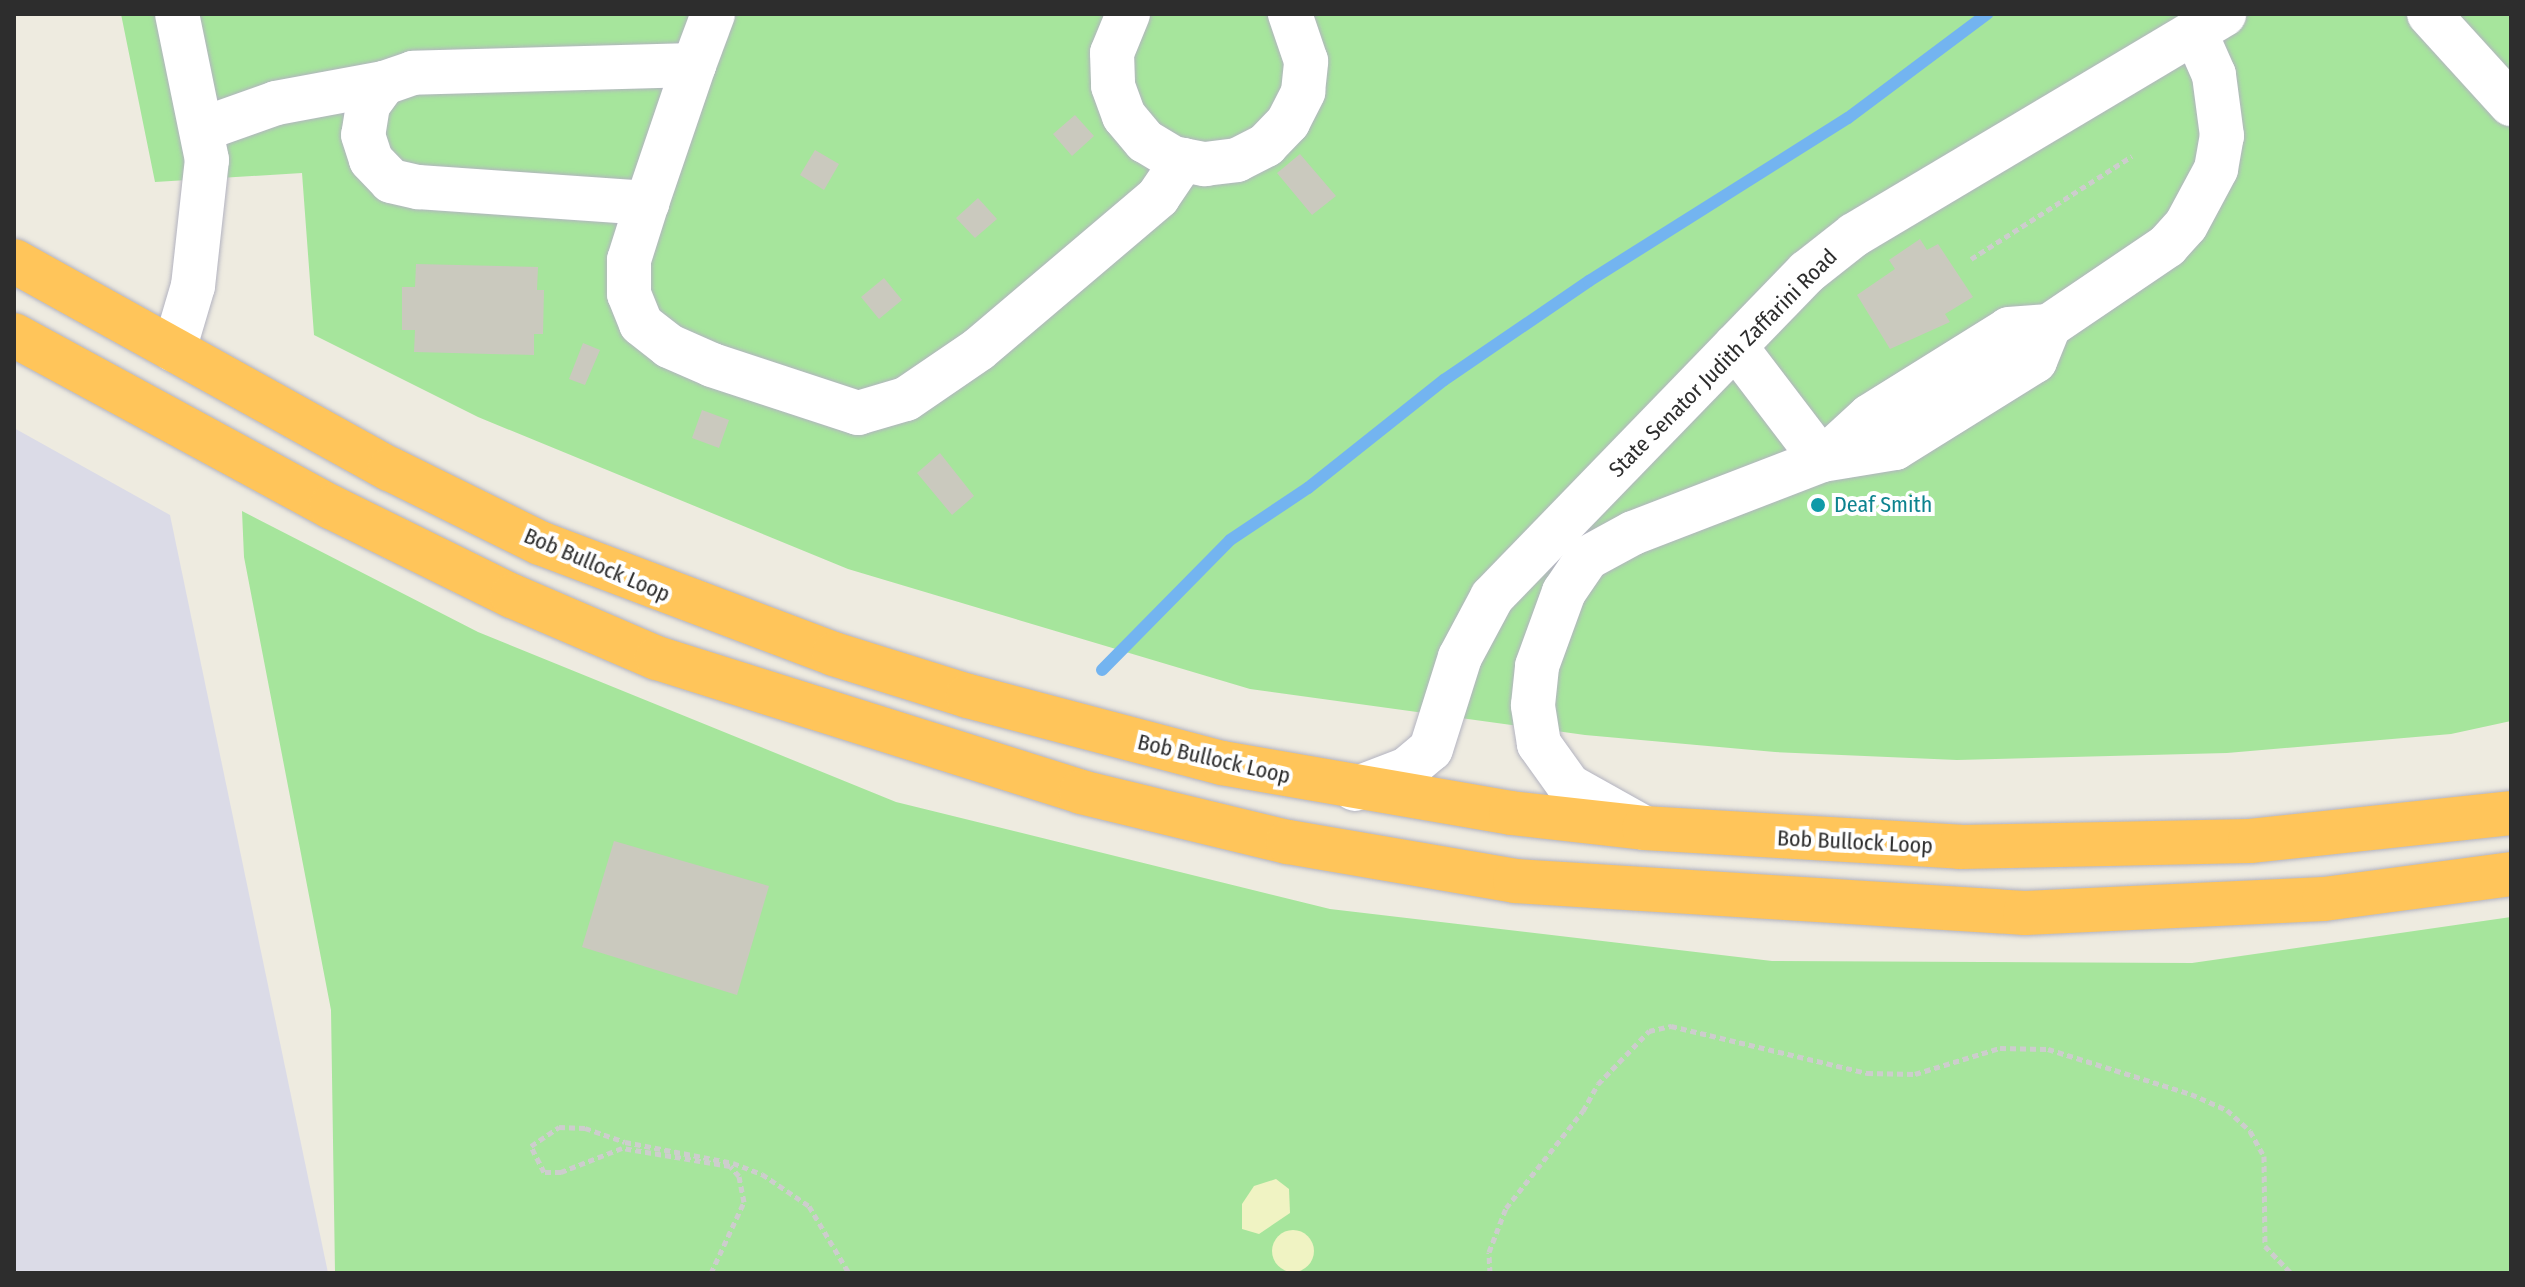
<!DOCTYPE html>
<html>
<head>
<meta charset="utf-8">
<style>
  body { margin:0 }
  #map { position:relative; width:2525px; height:1287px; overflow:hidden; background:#eeebe0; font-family:"Fira Sans Condensed",sans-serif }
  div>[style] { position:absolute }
  .airport>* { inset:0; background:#dbdbe7 }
  .green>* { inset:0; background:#a6e59c }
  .sand>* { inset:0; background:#f0f3c3 }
  .round { border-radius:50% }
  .stream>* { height:12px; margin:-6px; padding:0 6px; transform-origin:6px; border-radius:6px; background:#73b4f0 }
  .building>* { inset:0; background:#cac9be }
  .path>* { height:5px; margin-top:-2.5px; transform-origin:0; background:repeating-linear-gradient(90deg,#cdcdcd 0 6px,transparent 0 10px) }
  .roads { filter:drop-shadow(0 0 2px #b3b3c0) drop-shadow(0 0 2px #b3b3c0) }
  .minor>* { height:44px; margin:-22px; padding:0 22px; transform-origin:22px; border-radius:22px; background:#fff }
  .highway>* { height:44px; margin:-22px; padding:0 22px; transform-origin:22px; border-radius:22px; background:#ffc55a }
  .dots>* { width:22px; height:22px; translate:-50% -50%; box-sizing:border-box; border:4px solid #fff; border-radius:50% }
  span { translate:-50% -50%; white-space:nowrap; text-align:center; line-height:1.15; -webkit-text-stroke:8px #fff; paint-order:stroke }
  .street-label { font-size:22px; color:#2d2d2d }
  .culture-label { font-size:22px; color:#0d838f }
  .left { translate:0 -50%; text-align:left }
  .frame { position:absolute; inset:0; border:16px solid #2d2d2d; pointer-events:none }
</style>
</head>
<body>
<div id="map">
  <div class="airport">
    <i style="clip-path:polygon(14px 428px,170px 515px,328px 1273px,14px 1273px)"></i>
  </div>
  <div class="green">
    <i style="clip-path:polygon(121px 14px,2511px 14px,2511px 721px,2451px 734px,2227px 753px,1957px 760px,1775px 752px,1585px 735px,1250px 689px,848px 569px,478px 417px,314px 335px,302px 173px,155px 182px)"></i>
    <i style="clip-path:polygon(242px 511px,478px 632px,896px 802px,1330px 909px,1772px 961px,2192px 963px,2511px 917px,2511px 1273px,335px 1273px,331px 1010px,244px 557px)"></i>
  </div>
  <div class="sand">
    <i style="clip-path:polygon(1276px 1179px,1289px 1189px,1290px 1213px,1259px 1234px,1242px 1229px,1242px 1204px,1254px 1186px)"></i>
    <i class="round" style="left:1272px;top:1230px;width:42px;height:42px"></i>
  </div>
  <div class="stream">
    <i style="left:1102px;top:670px;width:182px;rotate:-45.4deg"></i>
    <i style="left:1230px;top:540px;width:94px;rotate:-33.7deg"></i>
    <i style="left:1308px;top:488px;width:174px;rotate:-38.5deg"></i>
    <i style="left:1444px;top:380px;width:176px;rotate:-34.3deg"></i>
    <i style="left:1589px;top:281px;width:306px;rotate:-32.2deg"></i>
    <i style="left:1848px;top:118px;width:174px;rotate:-36.8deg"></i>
  </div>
  <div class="building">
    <i style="clip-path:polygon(1075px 115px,1094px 136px,1072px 156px,1053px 134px)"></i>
    <i style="clip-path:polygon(815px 150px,839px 164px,824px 190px,800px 175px)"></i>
    <i style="clip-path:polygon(1300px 154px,1336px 196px,1312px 215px,1277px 173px)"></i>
    <i style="clip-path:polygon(978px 198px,997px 219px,975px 238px,956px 218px)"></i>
    <i style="clip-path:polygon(1920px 239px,1927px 250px,1938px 244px,1973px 297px,1945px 314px,1950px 322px,1890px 349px,1857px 295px,1895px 269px,1889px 260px)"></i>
    <i style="clip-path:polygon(416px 264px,538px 267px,537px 290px,544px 290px,543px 334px,534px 334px,534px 355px,414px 352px,415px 330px,402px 330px,402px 287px,415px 287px)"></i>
    <i style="clip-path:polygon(884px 278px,902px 300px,879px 319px,861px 297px)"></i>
    <i style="clip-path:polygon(583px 343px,600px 350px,585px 385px,569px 379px)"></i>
    <i style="clip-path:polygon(702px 410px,729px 420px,719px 448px,692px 438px)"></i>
    <i style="clip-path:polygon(940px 453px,974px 496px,952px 515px,917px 473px)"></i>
    <i style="clip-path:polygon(614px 841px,769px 886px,737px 995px,582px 947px)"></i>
  </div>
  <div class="path">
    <i style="left:1971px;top:259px;width:191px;rotate:-32.6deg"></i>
    <i style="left:711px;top:1273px;width:78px;rotate:-65.1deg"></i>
    <i style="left:744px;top:1202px;width:26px;rotate:-101deg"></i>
    <i style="left:739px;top:1176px;width:13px;rotate:-132deg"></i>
    <i style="left:730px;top:1166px;width:109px;rotate:-170.5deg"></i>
    <i style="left:622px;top:1148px;width:66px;rotate:158.5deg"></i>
    <i style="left:561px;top:1172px;width:17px;rotate:180deg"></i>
    <i style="left:544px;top:1172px;width:29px;rotate:-117deg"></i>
    <i style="left:531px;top:1146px;width:34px;rotate:-34deg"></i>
    <i style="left:559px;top:1127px;width:26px;rotate:2deg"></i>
    <i style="left:585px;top:1128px;width:42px;rotate:19.3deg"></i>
    <i style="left:625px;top:1142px;width:110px;rotate:11deg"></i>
    <i style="left:733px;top:1163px;width:31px;rotate:21deg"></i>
    <i style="left:762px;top:1174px;width:57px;rotate:34.2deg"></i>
    <i style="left:809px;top:1206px;width:78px;rotate:59.2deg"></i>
    <i style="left:1490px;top:1273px;width:21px;rotate:-93deg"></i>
    <i style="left:1489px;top:1252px;width:47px;rotate:-68.9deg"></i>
    <i style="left:1506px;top:1208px;width:124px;rotate:-51.6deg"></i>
    <i style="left:1583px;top:1111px;width:31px;rotate:-61deg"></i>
    <i style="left:1598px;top:1084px;width:74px;rotate:-46.1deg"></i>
    <i style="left:1649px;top:1031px;width:23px;rotate:-13deg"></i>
    <i style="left:1671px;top:1026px;width:202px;rotate:13.5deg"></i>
    <i style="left:1867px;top:1073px;width:48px;rotate:1.2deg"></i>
    <i style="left:1915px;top:1074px;width:89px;rotate:-17deg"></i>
    <i style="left:2000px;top:1048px;width:48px;rotate:1.2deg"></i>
    <i style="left:2048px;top:1049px;width:150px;rotate:17.5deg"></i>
    <i style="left:2191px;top:1094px;width:39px;rotate:24deg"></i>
    <i style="left:2227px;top:1110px;width:31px;rotate:42deg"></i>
    <i style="left:2250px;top:1131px;width:29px;rotate:61deg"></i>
    <i style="left:2264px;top:1156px;width:90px;rotate:89.4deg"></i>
    <i style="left:2265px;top:1246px;width:37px;rotate:46deg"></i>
  </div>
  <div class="roads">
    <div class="minor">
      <i style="left:713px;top:14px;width:54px;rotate:110.4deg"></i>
      <i style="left:694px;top:65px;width:281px;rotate:178.4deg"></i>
      <i style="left:413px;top:73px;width:31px;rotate:161deg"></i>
      <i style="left:384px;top:83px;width:27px;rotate:126deg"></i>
      <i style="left:368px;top:105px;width:30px;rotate:99deg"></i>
      <i style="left:363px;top:135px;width:26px;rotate:72deg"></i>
      <i style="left:371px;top:160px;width:29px;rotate:46deg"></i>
      <i style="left:391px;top:181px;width:28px;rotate:13deg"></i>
      <i style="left:418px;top:187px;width:230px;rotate:4deg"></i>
      <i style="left:647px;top:203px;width:60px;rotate:107.5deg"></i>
      <i style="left:629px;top:260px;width:34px;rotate:90deg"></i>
      <i style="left:629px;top:294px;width:32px;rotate:68deg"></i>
      <i style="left:641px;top:324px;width:36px;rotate:38deg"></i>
      <i style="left:669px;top:346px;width:47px;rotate:23.8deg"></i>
      <i style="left:712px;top:365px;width:154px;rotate:18.2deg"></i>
      <i style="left:858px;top:413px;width:50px;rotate:-16.3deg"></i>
      <i style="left:906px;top:399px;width:88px;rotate:-34.4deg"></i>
      <i style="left:979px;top:349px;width:235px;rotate:-40.3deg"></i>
      <i style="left:1158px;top:197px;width:45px;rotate:-56deg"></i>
      <i style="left:1128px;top:14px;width:42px;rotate:112.3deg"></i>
      <i style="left:1112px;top:53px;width:33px;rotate:88deg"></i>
      <i style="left:1113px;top:86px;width:32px;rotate:70deg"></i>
      <i style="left:1124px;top:116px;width:33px;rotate:50deg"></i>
      <i style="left:1145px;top:141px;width:33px;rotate:31deg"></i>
      <i style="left:1173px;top:158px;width:33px;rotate:11deg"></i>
      <i style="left:1205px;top:164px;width:32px;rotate:-7deg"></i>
      <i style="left:1237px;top:160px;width:33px;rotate:-27deg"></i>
      <i style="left:1266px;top:145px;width:32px;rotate:-46deg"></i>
      <i style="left:1288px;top:122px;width:34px;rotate:-63deg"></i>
      <i style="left:1303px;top:92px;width:31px;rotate:-84deg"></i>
      <i style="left:1306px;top:61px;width:50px;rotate:-108.8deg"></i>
      <i style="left:2429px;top:14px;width:122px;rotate:47.7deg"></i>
      <i style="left:203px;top:129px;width:77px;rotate:-19.6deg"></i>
      <i style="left:276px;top:103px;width:110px;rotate:-10.5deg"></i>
      <i style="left:647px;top:203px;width:146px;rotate:-71.2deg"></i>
      <i style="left:1735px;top:346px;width:143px;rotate:52.7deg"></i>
      <i style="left:174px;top:350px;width:67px;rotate:-73.5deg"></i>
      <i style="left:193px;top:286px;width:127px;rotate:-83.7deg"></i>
      <i style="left:207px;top:160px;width:149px;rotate:-101.6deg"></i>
      <i style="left:1822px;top:460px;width:65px;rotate:-42.5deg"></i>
      <i style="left:1870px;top:416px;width:164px;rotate:-32deg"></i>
      <i style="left:2009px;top:329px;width:40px;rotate:-4.3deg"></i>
      <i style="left:2049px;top:326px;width:143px;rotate:-34.1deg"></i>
      <i style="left:2167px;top:246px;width:28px;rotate:-48deg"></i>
      <i style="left:2186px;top:225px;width:64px;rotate:-61.8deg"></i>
      <i style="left:2216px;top:169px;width:34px;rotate:-80deg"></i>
      <i style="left:2222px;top:136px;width:62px;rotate:-97.5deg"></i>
      <i style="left:2214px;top:75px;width:47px;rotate:-113.8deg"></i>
      <i style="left:1355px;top:789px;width:56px;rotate:-21deg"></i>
      <i style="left:1407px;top:769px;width:31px;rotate:-40deg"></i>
      <i style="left:1431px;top:749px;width:96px;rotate:-72.5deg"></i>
      <i style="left:1460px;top:657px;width:68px;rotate:-61.9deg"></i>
      <i style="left:1492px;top:597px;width:453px;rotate:-45.9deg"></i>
      <i style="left:1807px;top:272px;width:60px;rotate:-38.2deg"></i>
      <i style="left:1854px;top:235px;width:431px;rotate:-30.8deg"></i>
      <i style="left:1644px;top:828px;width:86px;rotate:-150.8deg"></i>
      <i style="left:1569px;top:786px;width:52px;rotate:-125.5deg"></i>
      <i style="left:1539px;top:744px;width:39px;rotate:-99deg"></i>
      <i style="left:1533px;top:705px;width:39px;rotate:-84deg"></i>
      <i style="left:1537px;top:666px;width:79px;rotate:-70deg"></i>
      <i style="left:1564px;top:592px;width:41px;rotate:-55.9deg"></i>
      <i style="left:1587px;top:558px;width:52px;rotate:-28.5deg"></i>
      <i style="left:1633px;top:533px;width:203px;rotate:-21.1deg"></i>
      <i style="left:1822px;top:460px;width:74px;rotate:-9.3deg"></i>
      <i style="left:1895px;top:448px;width:165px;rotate:-31.9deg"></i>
      <i style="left:2035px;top:361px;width:38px;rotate:-68deg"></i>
    </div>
    <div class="highway">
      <i style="left:14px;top:261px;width:430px;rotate:29deg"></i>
      <i style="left:390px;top:469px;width:167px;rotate:26.3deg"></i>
      <i style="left:540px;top:543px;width:314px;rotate:20.7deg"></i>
      <i style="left:834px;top:654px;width:140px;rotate:17.4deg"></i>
      <i style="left:968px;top:696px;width:263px;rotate:14.8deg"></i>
      <i style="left:1222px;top:763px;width:293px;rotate:9.8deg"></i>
      <i style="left:1511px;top:813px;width:134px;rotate:6.4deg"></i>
      <i style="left:1644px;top:828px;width:317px;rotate:3.4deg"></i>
      <i style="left:1960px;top:847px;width:290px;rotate:-1.2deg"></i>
      <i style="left:2250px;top:841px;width:262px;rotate:-6.1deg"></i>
      <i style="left:14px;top:335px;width:361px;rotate:28.5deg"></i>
      <i style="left:331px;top:507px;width:202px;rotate:26.2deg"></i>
      <i style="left:512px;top:596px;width:158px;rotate:23.2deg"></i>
      <i style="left:657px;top:658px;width:445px;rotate:17.5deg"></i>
      <i style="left:1081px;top:792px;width:213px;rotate:13.6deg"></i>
      <i style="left:1288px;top:842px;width:230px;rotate:9.7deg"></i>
      <i style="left:1515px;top:881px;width:511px;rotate:3.59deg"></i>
      <i style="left:2025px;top:913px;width:299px;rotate:-2.7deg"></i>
      <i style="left:2324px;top:899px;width:189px;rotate:-7.6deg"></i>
    </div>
  </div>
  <div class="dots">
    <i style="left:1818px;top:505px;background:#0f9aa8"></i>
  </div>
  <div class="street-label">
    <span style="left:1723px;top:363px;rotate:-45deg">State Senator Judith Zaffarini Road</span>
    <span style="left:597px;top:565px;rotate:23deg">Bob Bullock Loop</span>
    <span style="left:1214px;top:759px;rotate:13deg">Bob Bullock Loop</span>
    <span style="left:1855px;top:842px;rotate:3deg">Bob Bullock Loop</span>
  </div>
  <div class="culture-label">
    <span class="left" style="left:1834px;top:505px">Deaf Smith</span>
  </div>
  <div class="frame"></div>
</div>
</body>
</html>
